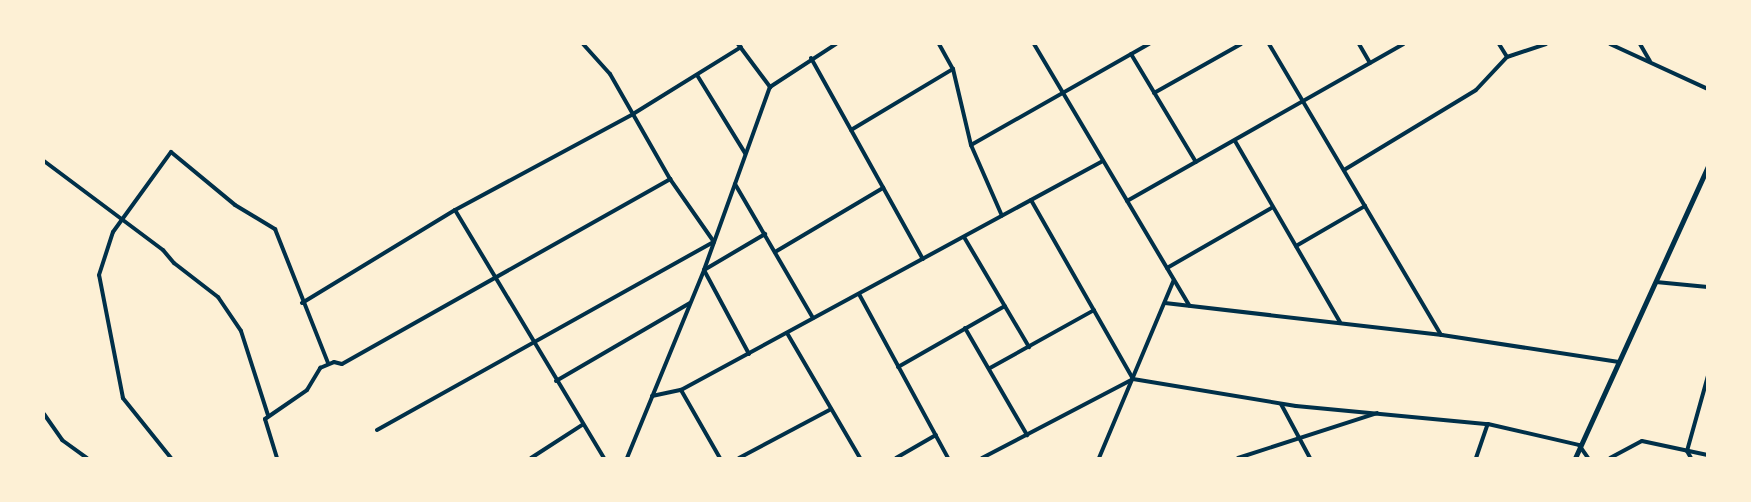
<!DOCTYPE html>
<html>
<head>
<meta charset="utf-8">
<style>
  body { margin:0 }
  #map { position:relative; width:1751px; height:502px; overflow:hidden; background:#fdf0d5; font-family:Inter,sans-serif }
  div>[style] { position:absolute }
  .minor>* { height:4px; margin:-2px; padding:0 2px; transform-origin:2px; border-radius:2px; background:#003049 }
  .primary>* { height:5px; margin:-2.5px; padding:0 2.5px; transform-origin:2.5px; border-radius:2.5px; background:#003049 }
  span { translate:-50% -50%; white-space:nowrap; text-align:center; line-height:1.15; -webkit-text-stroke:4.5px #fdf0d5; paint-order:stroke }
  .frame { position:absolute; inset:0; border:45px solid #fdf0d5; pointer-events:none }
</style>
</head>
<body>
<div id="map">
  <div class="minor">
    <i style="left:738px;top:44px;width:54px;rotate:53.3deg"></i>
    <i style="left:939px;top:44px;width:29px;rotate:61deg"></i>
    <i style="left:953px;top:69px;width:78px;rotate:76.7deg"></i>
    <i style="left:971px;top:145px;width:77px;rotate:66.4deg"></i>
    <i style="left:1034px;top:44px;width:304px;rotate:59.3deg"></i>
    <i style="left:1269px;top:44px;width:338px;rotate:59.4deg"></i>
    <i style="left:1359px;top:44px;width:22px;rotate:60deg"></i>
    <i style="left:1499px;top:44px;width:15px;rotate:58deg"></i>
    <i style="left:1610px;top:44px;width:108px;rotate:24.7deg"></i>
    <i style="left:1640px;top:44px;width:20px;rotate:60deg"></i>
    <i style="left:1131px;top:54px;width:126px;rotate:59deg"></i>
    <i style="left:811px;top:58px;width:230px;rotate:60.9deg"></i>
    <i style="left:697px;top:75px;width:92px;rotate:58.4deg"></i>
    <i style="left:1154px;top:93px;width:100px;rotate:-29.4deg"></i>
    <i style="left:851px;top:130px;width:119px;rotate:-30.9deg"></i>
    <i style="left:1235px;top:141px;width:209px;rotate:59.9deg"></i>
    <i style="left:971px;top:145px;width:205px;rotate:-29.6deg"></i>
    <i style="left:44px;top:161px;width:149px;rotate:36.8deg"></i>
    <i style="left:163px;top:250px;width:17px;rotate:50deg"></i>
    <i style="left:174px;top:263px;width:56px;rotate:37.7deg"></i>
    <i style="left:218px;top:297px;width:41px;rotate:55.9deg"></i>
    <i style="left:241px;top:331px;width:88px;rotate:72.2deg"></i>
    <i style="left:1344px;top:170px;width:154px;rotate:-31.2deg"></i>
    <i style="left:1476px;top:90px;width:45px;rotate:-46.8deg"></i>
    <i style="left:1507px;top:57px;width:41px;rotate:-18.4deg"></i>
    <i style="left:735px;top:184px;width:155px;rotate:59.8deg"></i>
    <i style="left:1031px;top:200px;width:206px;rotate:60.3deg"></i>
    <i style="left:1127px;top:201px;width:318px;rotate:-29.6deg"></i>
    <i style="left:455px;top:210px;width:289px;rotate:59deg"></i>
    <i style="left:964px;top:237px;width:128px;rotate:59.4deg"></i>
    <i style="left:1296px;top:246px;width:80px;rotate:-30.1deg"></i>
    <i style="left:775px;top:252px;width:126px;rotate:-30.7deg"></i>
    <i style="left:1167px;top:268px;width:122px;rotate:-29.9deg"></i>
    <i style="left:1656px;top:282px;width:52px;rotate:5.5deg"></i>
    <i style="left:859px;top:294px;width:187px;rotate:61.5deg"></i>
    <i style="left:302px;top:303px;width:179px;rotate:-31.3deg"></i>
    <i style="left:455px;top:210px;width:202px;rotate:-28.3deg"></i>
    <i style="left:633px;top:114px;width:127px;rotate:-31.8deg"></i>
    <i style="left:1165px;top:303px;width:279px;rotate:6.6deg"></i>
    <i style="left:1442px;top:335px;width:179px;rotate:8.7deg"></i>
    <i style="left:965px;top:328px;width:124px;rotate:59.9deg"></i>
    <i style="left:787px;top:333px;width:145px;rotate:59.7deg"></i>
    <i style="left:749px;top:354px;width:95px;rotate:-118.2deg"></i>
    <i style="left:704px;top:270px;width:71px;rotate:-30.5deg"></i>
    <i style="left:898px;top:367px;width:123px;rotate:-29.7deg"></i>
    <i style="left:990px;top:368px;width:119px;rotate:-29.1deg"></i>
    <i style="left:556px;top:381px;width:155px;rotate:-30.2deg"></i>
    <i style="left:681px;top:390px;width:78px;rotate:60.2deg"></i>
    <i style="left:652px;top:396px;width:30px;rotate:-12deg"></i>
    <i style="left:681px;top:390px;width:480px;rotate:-28.5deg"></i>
    <i style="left:1281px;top:404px;width:61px;rotate:61.8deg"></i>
    <i style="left:44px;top:414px;width:32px;rotate:55deg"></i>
    <i style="left:62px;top:440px;width:31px;rotate:36deg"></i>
    <i style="left:377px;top:430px;width:386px;rotate:-29.2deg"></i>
    <i style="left:714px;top:242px;width:77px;rotate:-124.9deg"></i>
    <i style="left:670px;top:179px;width:121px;rotate:-119.7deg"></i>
    <i style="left:610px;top:74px;width:40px;rotate:-132deg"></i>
    <i style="left:171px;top:458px;width:77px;rotate:-128.7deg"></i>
    <i style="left:123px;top:398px;width:125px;rotate:-101deg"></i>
    <i style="left:99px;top:275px;width:45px;rotate:-72deg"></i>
    <i style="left:113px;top:232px;width:99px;rotate:-54.1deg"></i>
    <i style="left:171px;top:152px;width:83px;rotate:39.6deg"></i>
    <i style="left:235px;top:205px;width:47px;rotate:31deg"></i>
    <i style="left:275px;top:229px;width:144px;rotate:68.4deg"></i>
    <i style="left:277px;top:458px;width:41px;rotate:-107.1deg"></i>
    <i style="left:265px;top:419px;width:51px;rotate:-34.6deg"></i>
    <i style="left:307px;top:390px;width:26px;rotate:-59deg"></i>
    <i style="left:320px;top:368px;width:15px;rotate:-23deg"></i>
    <i style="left:334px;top:362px;width:8px;rotate:14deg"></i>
    <i style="left:342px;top:364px;width:377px;rotate:-29.4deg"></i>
    <i style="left:531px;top:458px;width:61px;rotate:-32.9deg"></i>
    <i style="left:627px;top:458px;width:203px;rotate:-67.7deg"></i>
    <i style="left:704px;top:270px;width:195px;rotate:-70.2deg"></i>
    <i style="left:770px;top:87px;width:79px;rotate:-33.1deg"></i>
    <i style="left:739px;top:458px;width:104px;rotate:-28deg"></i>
    <i style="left:896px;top:458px;width:46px;rotate:-29.9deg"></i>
    <i style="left:982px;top:458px;width:170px;rotate:-27.6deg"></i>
    <i style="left:1133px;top:379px;width:165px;rotate:9.4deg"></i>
    <i style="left:1296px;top:406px;width:193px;rotate:5.4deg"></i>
    <i style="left:1488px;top:424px;width:93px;rotate:13deg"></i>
    <i style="left:1579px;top:445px;width:16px;rotate:55deg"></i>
    <i style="left:1099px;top:458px;width:193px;rotate:-67.2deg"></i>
    <i style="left:1238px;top:458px;width:146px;rotate:-17.9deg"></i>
    <i style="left:1476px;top:458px;width:36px;rotate:-71deg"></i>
    <i style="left:1610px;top:458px;width:36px;rotate:-28deg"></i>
    <i style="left:1642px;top:441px;width:67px;rotate:12deg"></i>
    <i style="left:1691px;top:458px;width:8px;rotate:-120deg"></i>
    <i style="left:1687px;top:451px;width:78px;rotate:-74.4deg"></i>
  </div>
  <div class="primary">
    <i style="left:1575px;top:458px;width:321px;rotate:-65.5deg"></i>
  </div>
  <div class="frame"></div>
</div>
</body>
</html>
